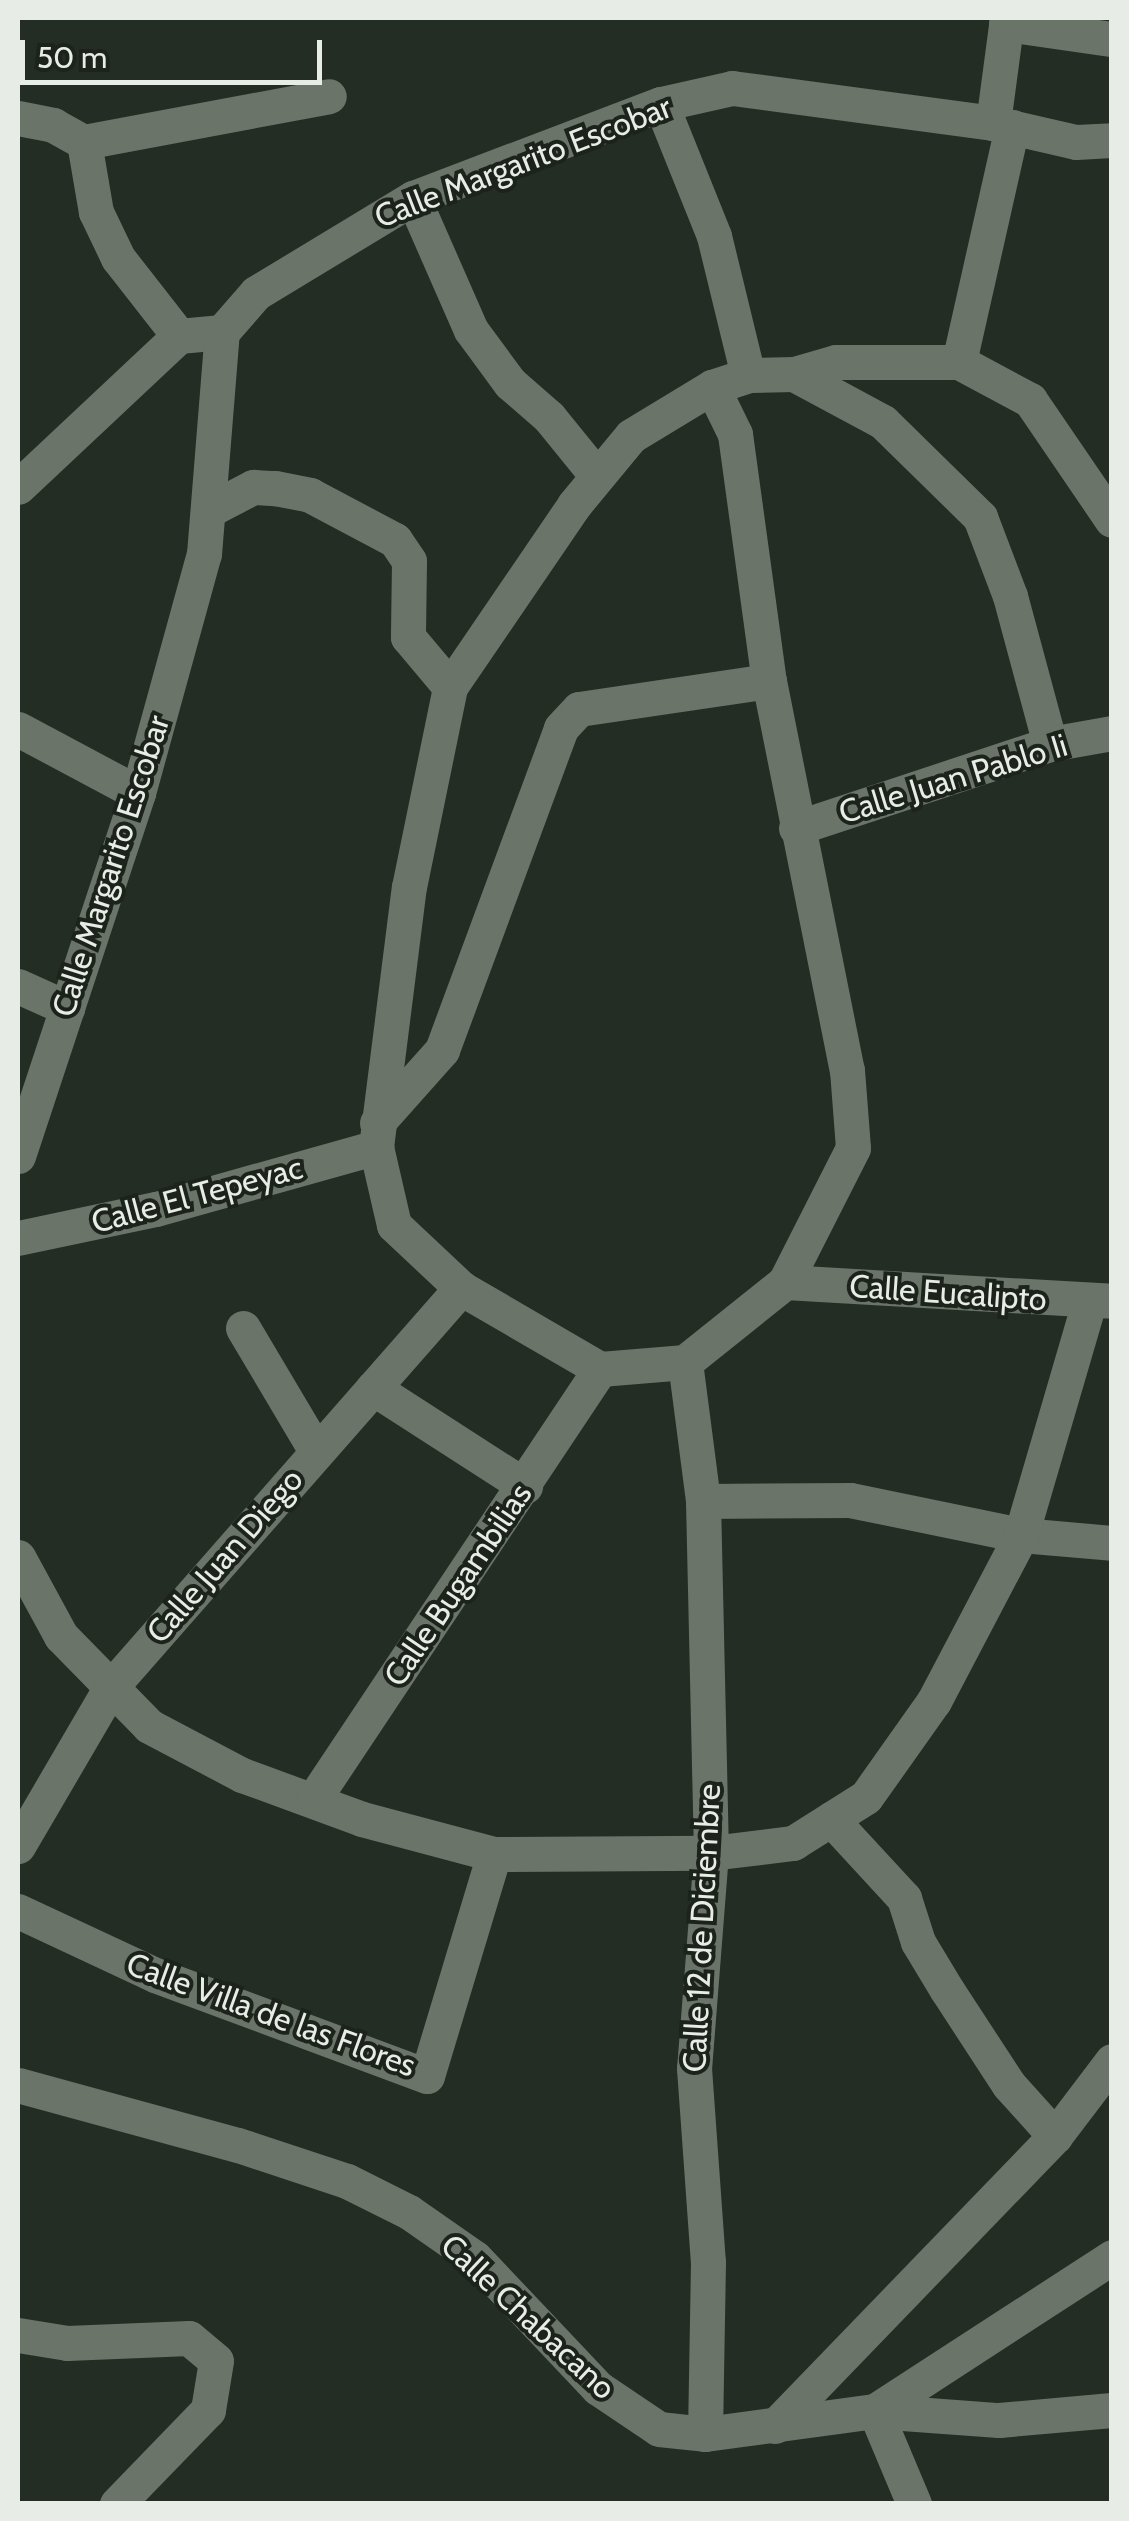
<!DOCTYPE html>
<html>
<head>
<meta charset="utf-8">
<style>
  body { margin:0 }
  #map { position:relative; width:1129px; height:2521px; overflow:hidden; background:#242d24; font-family:Cabin,sans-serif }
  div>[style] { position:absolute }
  .street>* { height:35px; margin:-17.5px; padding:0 17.5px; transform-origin:17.5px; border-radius:17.5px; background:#6a7469 }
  span { translate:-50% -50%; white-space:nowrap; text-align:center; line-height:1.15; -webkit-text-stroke:8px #1b231a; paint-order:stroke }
  .street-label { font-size:32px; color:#e7ece6 }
  .frame { position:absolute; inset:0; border:20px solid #e7ece6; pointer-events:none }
  .scale { position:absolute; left:20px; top:40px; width:302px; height:45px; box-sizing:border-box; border:5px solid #e7ece6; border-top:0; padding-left:12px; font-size:30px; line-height:35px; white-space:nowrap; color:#e7ece6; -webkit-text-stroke:8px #1b231a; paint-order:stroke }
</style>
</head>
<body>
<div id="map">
  <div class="street">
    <i style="left:1006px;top:24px;width:107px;rotate:8.1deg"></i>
    <i style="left:661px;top:104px;width:142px;rotate:68.1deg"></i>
    <i style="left:714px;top:236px;width:143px;rotate:76.3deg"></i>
    <i style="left:18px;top:118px;width:36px;rotate:11deg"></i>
    <i style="left:53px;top:125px;width:35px;rotate:29deg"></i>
    <i style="left:993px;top:123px;width:106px;rotate:-82.4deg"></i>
    <i style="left:84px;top:142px;width:71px;rotate:80.3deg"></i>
    <i style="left:96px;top:212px;width:51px;rotate:64.4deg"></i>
    <i style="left:118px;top:258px;width:99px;rotate:52deg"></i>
    <i style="left:179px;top:336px;width:43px;rotate:-5.3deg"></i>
    <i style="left:84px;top:142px;width:249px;rotate:-10.6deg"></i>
    <i style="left:413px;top:198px;width:144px;rotate:66.3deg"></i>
    <i style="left:471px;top:330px;width:66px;rotate:53.7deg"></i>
    <i style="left:510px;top:383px;width:52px;rotate:41.1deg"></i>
    <i style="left:549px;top:417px;width:76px;rotate:50.9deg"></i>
    <i style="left:959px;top:362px;width:241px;rotate:-77.3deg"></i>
    <i style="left:794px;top:374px;width:101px;rotate:28.3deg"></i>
    <i style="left:883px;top:422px;width:136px;rotate:44.4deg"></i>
    <i style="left:980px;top:517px;width:85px;rotate:69.2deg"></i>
    <i style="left:1010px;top:596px;width:153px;rotate:74.9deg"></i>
    <i style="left:712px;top:387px;width:52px;rotate:63.9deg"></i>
    <i style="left:735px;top:434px;width:249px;rotate:82.2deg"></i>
    <i style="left:769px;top:681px;width:397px;rotate:78.7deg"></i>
    <i style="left:847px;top:1070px;width:78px;rotate:85.6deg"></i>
    <i style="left:853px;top:1148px;width:150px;rotate:116.9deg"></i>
    <i style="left:785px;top:1282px;width:128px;rotate:141.3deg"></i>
    <i style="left:685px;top:1362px;width:85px;rotate:175.3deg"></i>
    <i style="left:600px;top:1369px;width:161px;rotate:-149.8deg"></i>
    <i style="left:461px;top:1288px;width:92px;rotate:-136.8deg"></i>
    <i style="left:394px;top:1225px;width:80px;rotate:-103deg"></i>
    <i style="left:376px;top:1147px;width:262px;rotate:-82.8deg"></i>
    <i style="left:409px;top:887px;width:204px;rotate:-78.4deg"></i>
    <i style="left:450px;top:687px;width:220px;rotate:-55.7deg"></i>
    <i style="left:574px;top:505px;width:89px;rotate:-50.4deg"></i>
    <i style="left:631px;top:436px;width:95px;rotate:-31.2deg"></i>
    <i style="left:712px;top:387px;width:38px;rotate:-18deg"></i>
    <i style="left:748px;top:375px;width:46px;rotate:-1.2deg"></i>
    <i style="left:794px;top:374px;width:44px;rotate:-15.9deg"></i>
    <i style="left:836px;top:362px;width:123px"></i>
    <i style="left:959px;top:362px;width:81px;rotate:28.2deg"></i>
    <i style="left:1030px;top:400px;width:145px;rotate:55.7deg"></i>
    <i style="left:18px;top:487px;width:221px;rotate:-43.2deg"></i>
    <i style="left:209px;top:510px;width:50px;rotate:-27.6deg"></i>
    <i style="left:253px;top:487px;width:22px;rotate:3deg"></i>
    <i style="left:275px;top:488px;width:36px;rotate:11deg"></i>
    <i style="left:310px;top:495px;width:96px;rotate:27.9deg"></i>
    <i style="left:395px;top:540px;width:25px;rotate:56deg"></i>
    <i style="left:409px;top:561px;width:76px;rotate:90.8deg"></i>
    <i style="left:408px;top:637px;width:65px;rotate:50deg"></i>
    <i style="left:18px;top:729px;width:136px;rotate:28.1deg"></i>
    <i style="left:796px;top:828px;width:268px;rotate:-18.3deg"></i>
    <i style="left:1050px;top:744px;width:63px;rotate:-10.1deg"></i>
    <i style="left:18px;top:986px;width:54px;rotate:24.2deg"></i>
    <i style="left:377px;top:1123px;width:98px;rotate:-48.3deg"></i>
    <i style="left:442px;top:1050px;width:343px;rotate:-69.7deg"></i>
    <i style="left:561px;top:728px;width:26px;rotate:-47deg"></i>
    <i style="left:579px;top:709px;width:192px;rotate:-8.4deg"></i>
    <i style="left:18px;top:1156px;width:382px;rotate:-71.7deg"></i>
    <i style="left:138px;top:793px;width:248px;rotate:-74.6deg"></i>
    <i style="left:204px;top:554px;width:223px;rotate:-85.4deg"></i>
    <i style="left:222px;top:332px;width:52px;rotate:-48.9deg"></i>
    <i style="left:256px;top:293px;width:184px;rotate:-31.2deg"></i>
    <i style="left:413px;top:198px;width:265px;rotate:-20.8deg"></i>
    <i style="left:661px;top:104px;width:73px;rotate:-12.7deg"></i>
    <i style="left:732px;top:88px;width:263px;rotate:7.6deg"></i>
    <i style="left:993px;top:123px;width:85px;rotate:12.9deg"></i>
    <i style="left:1076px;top:142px;width:36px;rotate:-3deg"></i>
    <i style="left:18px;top:1238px;width:141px;rotate:-11.9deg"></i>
    <i style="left:156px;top:1209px;width:229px;rotate:-15.7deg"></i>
    <i style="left:785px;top:1282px;width:327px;rotate:3.3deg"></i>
    <i style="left:243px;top:1328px;width:143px;rotate:59.3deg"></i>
    <i style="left:685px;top:1362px;width:140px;rotate:82.6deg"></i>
    <i style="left:703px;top:1501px;width:352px;rotate:88.7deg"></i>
    <i style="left:711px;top:1853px;width:216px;rotate:94.5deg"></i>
    <i style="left:694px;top:2068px;width:195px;rotate:85.9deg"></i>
    <i style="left:708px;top:2262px;width:172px;rotate:91deg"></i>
    <i style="left:373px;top:1388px;width:181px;rotate:32.8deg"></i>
    <i style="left:703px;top:1501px;width:147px;rotate:-0.4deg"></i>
    <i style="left:850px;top:1500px;width:175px;rotate:11.6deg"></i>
    <i style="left:1021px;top:1535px;width:91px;rotate:5deg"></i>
    <i style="left:18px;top:1557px;width:90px;rotate:61.4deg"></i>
    <i style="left:61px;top:1636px;width:126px;rotate:45.6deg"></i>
    <i style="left:149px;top:1726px;width:105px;rotate:27.8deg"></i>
    <i style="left:242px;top:1775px;width:128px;rotate:20.1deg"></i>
    <i style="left:362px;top:1819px;width:137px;rotate:14.9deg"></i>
    <i style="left:494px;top:1854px;width:217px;rotate:-0.3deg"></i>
    <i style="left:711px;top:1853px;width:83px;rotate:-7deg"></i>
    <i style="left:793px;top:1843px;width:86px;rotate:-32.2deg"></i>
    <i style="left:866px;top:1797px;width:118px;rotate:-54.7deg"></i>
    <i style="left:934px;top:1701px;width:187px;rotate:-62.3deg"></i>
    <i style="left:1021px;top:1535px;width:243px;rotate:-73.7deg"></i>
    <i style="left:313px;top:1800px;width:518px;rotate:-56.34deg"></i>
    <i style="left:831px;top:1819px;width:108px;rotate:47.3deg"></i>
    <i style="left:904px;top:1898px;width:46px;rotate:72.3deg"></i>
    <i style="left:918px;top:1942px;width:56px;rotate:58.9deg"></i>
    <i style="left:947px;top:1990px;width:113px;rotate:56.9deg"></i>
    <i style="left:1009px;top:2085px;width:69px;rotate:48deg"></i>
    <i style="left:18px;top:1846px;width:184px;rotate:-59.7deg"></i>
    <i style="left:111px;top:1687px;width:531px;rotate:-48.74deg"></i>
    <i style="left:18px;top:1911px;width:151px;rotate:25deg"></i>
    <i style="left:155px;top:1975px;width:290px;rotate:20.4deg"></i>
    <i style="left:427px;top:2076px;width:232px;rotate:-73.2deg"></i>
    <i style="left:18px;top:2085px;width:228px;rotate:15.3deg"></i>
    <i style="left:238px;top:2145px;width:115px;rotate:18.3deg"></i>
    <i style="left:347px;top:2181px;width:69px;rotate:26.6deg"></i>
    <i style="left:409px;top:2212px;width:80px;rotate:34.9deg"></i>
    <i style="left:475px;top:2258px;width:179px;rotate:46.6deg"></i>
    <i style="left:598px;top:2388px;width:73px;rotate:33.9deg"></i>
    <i style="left:659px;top:2429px;width:46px;rotate:6.2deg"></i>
    <i style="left:705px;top:2434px;width:172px;rotate:-7.7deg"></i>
    <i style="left:875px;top:2411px;width:124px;rotate:4.2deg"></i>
    <i style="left:999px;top:2420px;width:113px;rotate:-5.1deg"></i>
    <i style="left:18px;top:2335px;width:50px;rotate:9.3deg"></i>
    <i style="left:67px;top:2343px;width:122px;rotate:-2.3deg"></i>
    <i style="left:189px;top:2338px;width:35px;rotate:40deg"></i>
    <i style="left:216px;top:2361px;width:50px;rotate:99.3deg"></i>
    <i style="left:208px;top:2410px;width:131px;rotate:134.1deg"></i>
    <i style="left:875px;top:2411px;width:283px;rotate:-33deg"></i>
    <i style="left:875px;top:2411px;width:101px;rotate:67.2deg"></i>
    <i style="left:775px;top:2426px;width:403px;rotate:-46deg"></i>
    <i style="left:1055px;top:2136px;width:94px;rotate:-52.8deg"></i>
  </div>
  <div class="street-label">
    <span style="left:523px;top:162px;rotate:-21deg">Calle Margarito Escobar</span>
    <span style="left:953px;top:779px;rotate:-17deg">Calle Juan Pablo Ii</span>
    <span style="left:111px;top:866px;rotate:-72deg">Calle Margarito Escobar</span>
    <span style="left:197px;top:1195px;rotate:-15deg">Calle El Tepeyac</span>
    <span style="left:948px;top:1293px;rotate:4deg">Calle Eucalipto</span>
    <span style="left:225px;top:1556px;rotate:-49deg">Calle Juan Diego</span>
    <span style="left:458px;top:1585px;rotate:-56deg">Calle Bugambilias</span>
    <span style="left:702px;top:1928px;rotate:-87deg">Calle 12 de Diciembre</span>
    <span style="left:271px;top:2015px;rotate:20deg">Calle Villa de las Flores</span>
    <span style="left:528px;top:2317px;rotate:43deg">Calle Chabacano</span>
  </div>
  <div class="frame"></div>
  <div class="scale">50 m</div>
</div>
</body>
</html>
